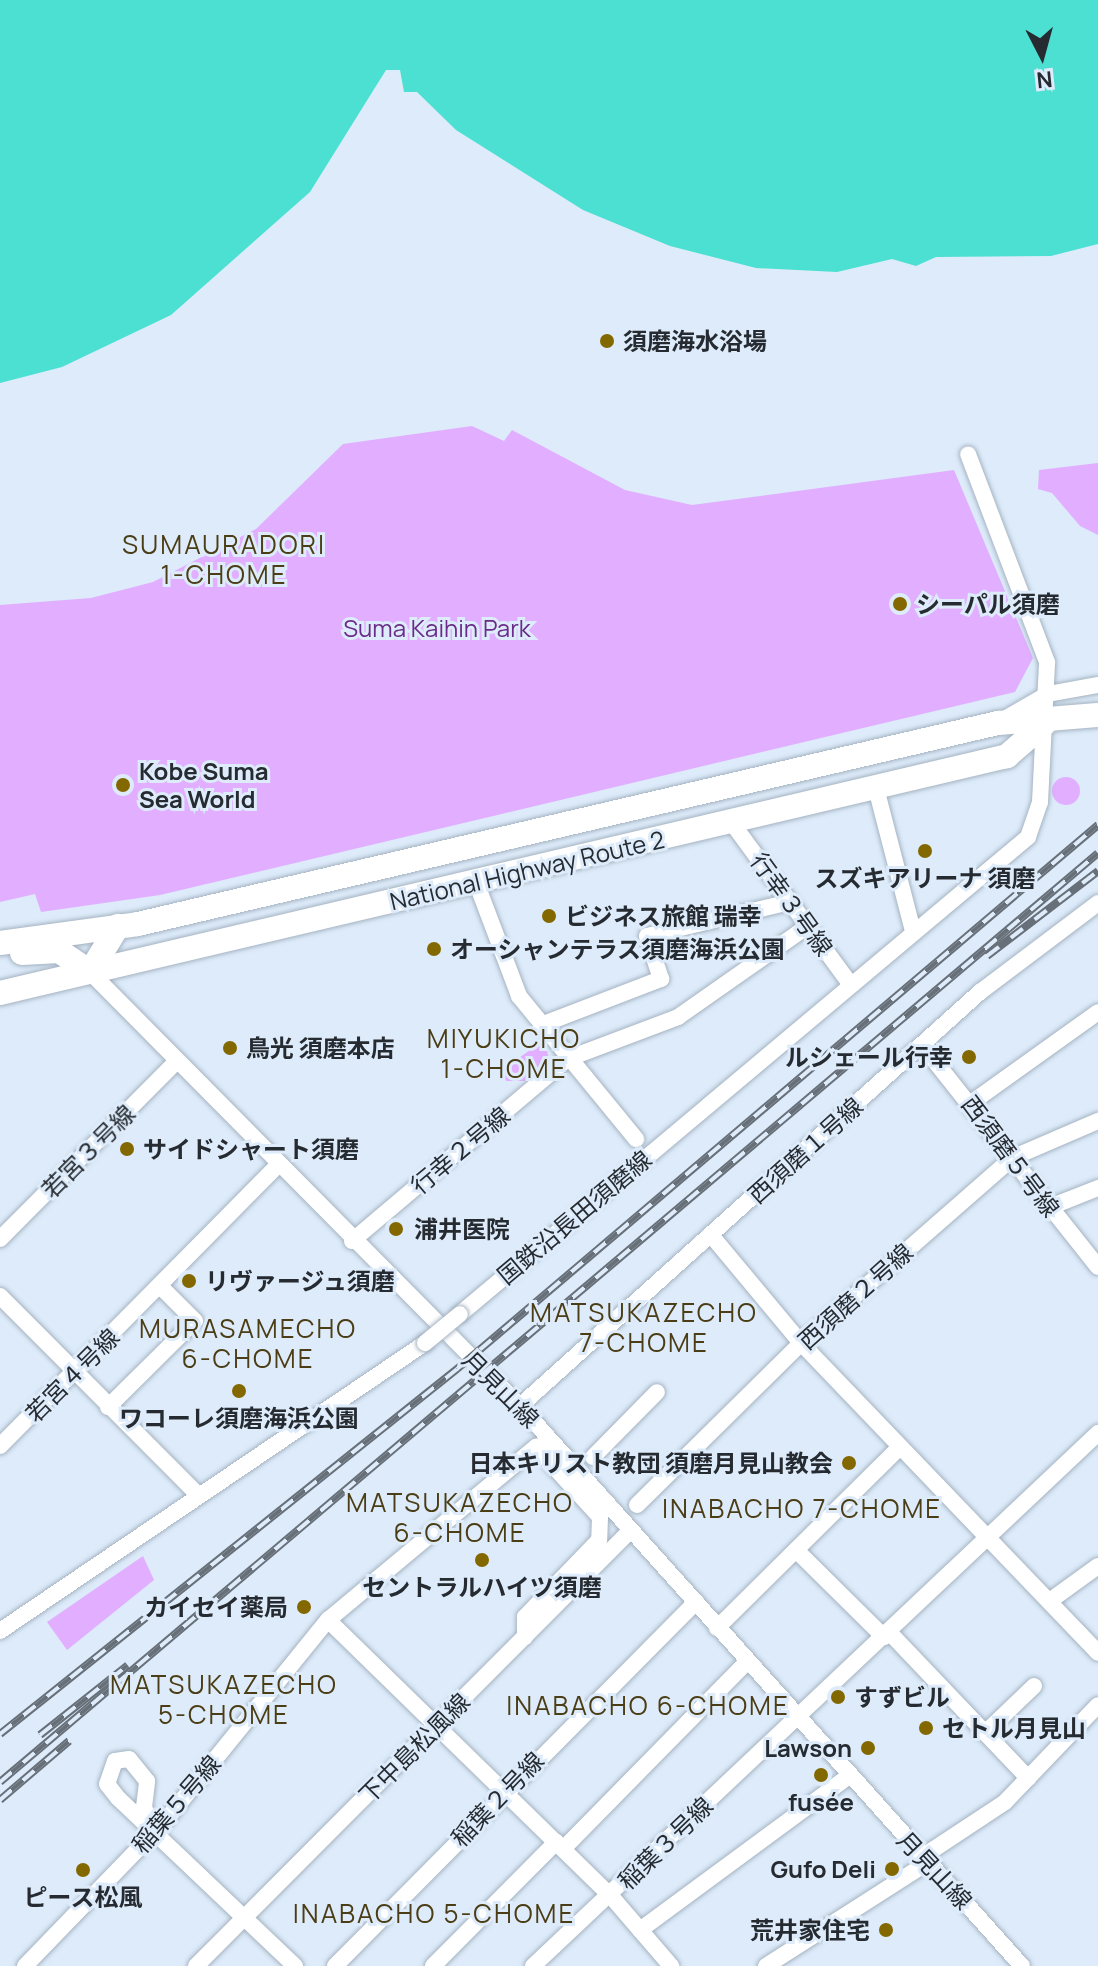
<!DOCTYPE html>
<html>
<head>
<meta charset="utf-8">
<style>
  body { margin:0 }
  #map { position:relative; width:1098px; height:1966px; overflow:hidden; background:#ddebfa; font-family:Manrope,"Noto Sans JP",sans-serif }
  div>[style] { position:absolute }
  .green>* { inset:0; background:#e2aeff }
  .round { border-radius:50% }
  .water>* { inset:0; background:#4ce0d2 }
  .roads { filter:drop-shadow(0 0 2px #a5b3c1) drop-shadow(0 0 2px #a5b3c1) }
  .minor>* { height:16px; margin:-8px; padding:0 8px; transform-origin:8px; border-radius:8px; background:#fff }
  .highway>* { height:24px; margin:-12px; padding:0 12px; transform-origin:12px; border-radius:12px; background:#fff }
  .rail>* { height:8px; margin-top:-4px; transform-origin:0; background:repeating-linear-gradient(90deg,#ddebfa 0 15px,#676f78 0 30px); box-sizing:border-box; border-block:2px solid #676f78 }
  .bridges { filter:drop-shadow(0 0 2px #a5b3c1) drop-shadow(0 0 2px #a5b3c1) }
  .minor-bridge>* { height:16px; margin:-8px; padding:0 8px; transform-origin:8px; border-radius:8px; background:#fff }
  .dots>* { width:22px; height:22px; translate:-50% -50%; box-sizing:border-box; border:4px solid #ddebfa; border-radius:50% }
  span { translate:-50% -50%; white-space:nowrap; text-align:center; line-height:1.15; -webkit-text-stroke:6px #ddebfa; paint-order:stroke }
  .poi-label { font-size:24px; color:#262b31; font-weight:700 }
  .left { translate:0 -50%; text-align:left }
  .right { translate:-100% -50%; text-align:right }
  .park-label { font-size:24px; color:#6b2b89 }
  .street-label { font-size:24px; color:#262b31 }
  .neighbourhood-label { font-size:26px; color:#4b3d15; letter-spacing:2px }
  .north { position:absolute; left:1002px; top:16px; width:80px; height:80px; -webkit-text-stroke:6px #ddebfa; paint-order:stroke; rotate:174deg; font-size:22px; font-weight:700; line-height:32px; text-align:center; color:#262b31 }
  .north::after { content:''; display:block; margin:auto; width:28px; height:36px; background:#262b31; clip-path:polygon(50% 0,100% 100%,50% 72%,0 100%) }
</style>
</head>
<body>
<div id="map">
  <div class="green">
    <i style="clip-path:polygon(472px 426px,504px 441px,512px 430px,625px 490px,692px 505px,954px 470px,1033px 658px,1015px 692px,160px 895px,41px 912px,35px 894px,0 902px,0 605px,91px 598px,153px 582px,256px 529px,343px 444px)"></i>
    <i style="clip-path:polygon(1098px 463px,1098px 535px,1080px 526px,1052px 493px,1038px 489px,1039px 470px)"></i>
    <i class="round" style="left:1052px;top:777px;width:28px;height:28px"></i>
    <i style="clip-path:polygon(544px 1040px,551px 1066px,532px 1081px,506px 1081px,502px 1070px)"></i>
    <i style="clip-path:polygon(143px 1556px,154px 1580px,67px 1650px,47px 1622px)"></i>
  </div>
  <div class="water">
    <i style="clip-path:polygon(0 0,1098px 0,1098px 244px,1051px 256px,936px 257px,916px 266px,892px 259px,837px 272px,756px 268px,670px 246px,583px 210px,456px 130px,417px 92px,404px 92px,400px 70px,386px 70px,310px 192px,171px 315px,62px 367px,0 383px)"></i>
  </div>
  <div class="roads">
    <div class="minor">
      <i style="left:1003px;top:720px;width:52px;rotate:-30deg"></i>
      <i style="left:1048px;top:694px;width:51px;rotate:-10.2deg"></i>
      <i style="left:876px;top:788px;width:148px;rotate:75.5deg"></i>
      <i style="left:732px;top:823px;width:201px;rotate:53.7deg"></i>
      <i style="left:476px;top:882px;width:122px;rotate:69.3deg"></i>
      <i style="left:519px;top:996px;width:185px;rotate:50.7deg"></i>
      <i style="left:90px;top:972px;width:611px;rotate:45.27deg"></i>
      <i style="left:520px;top:1406px;width:752px;rotate:48.13deg"></i>
      <i style="left:541px;top:1025px;width:129px;rotate:-21deg"></i>
      <i style="left:661px;top:979px;width:45px;rotate:-108deg"></i>
      <i style="left:647px;top:936px;width:147px;rotate:-13.4deg"></i>
      <i style="left:922px;top:1045px;width:283px;rotate:51.6deg"></i>
      <i style="left:971px;top:1103px;width:156px;rotate:-35.6deg"></i>
      <i style="left:1050px;top:1207px;width:52px;rotate:-21.6deg"></i>
      <i style="left:711px;top:1235px;width:141px;rotate:50.2deg"></i>
      <i style="left:801px;top:1343px;width:429px;rotate:46.2deg"></i>
      <i style="left:0;top:1239px;width:248px;rotate:-45.2deg"></i>
      <i style="left:352px;top:1241px;width:282px;rotate:-40.2deg"></i>
      <i style="left:567px;top:1059px;width:119px;rotate:-20.7deg"></i>
      <i style="left:678px;top:1017px;width:159px;rotate:-35deg"></i>
      <i style="left:0;top:1296px;width:281px;rotate:45.1deg"></i>
      <i style="left:460px;top:1314px;width:742px;rotate:-40.02deg"></i>
      <i style="left:1028px;top:837px;width:37px;rotate:-71deg"></i>
      <i style="left:1040px;top:802px;width:140px;rotate:-87.1deg"></i>
      <i style="left:1047px;top:662px;width:222px;rotate:-110.8deg"></i>
      <i style="left:520px;top:1406px;width:619px;rotate:-41.99deg"></i>
      <i style="left:980px;top:992px;width:148px;rotate:-37deg"></i>
      <i style="left:108px;top:1407px;width:122px;rotate:-44.7deg"></i>
      <i style="left:195px;top:1321px;width:48px;rotate:-135deg"></i>
      <i style="left:0;top:1446px;width:394px;rotate:-45.3deg"></i>
      <i style="left:593px;top:1457px;width:91px;rotate:-45.4deg"></i>
      <i style="left:637px;top:1505px;width:231px;rotate:-44.6deg"></i>
      <i style="left:801px;top:1343px;width:281px;rotate:-41.2deg"></i>
      <i style="left:1012px;top:1158px;width:94px;rotate:-23.3deg"></i>
      <i style="left:796px;top:1550px;width:124px;rotate:44.7deg"></i>
      <i style="left:1051px;top:1600px;width:58px;rotate:-35.9deg"></i>
      <i style="left:328px;top:1620px;width:394px;rotate:44.3deg"></i>
      <i style="left:610px;top:1895px;width:94px;rotate:49.3deg"></i>
      <i style="left:717px;top:1628px;width:256px;rotate:-44.7deg"></i>
      <i style="left:0;top:1631px;width:513px;rotate:-34.12deg"></i>
      <i style="left:889px;top:1632px;width:202px;rotate:46.4deg"></i>
      <i style="left:985px;top:1733px;width:68px;rotate:-43.8deg"></i>
      <i style="left:154px;top:1833px;width:28px;rotate:-111deg"></i>
      <i style="left:144px;top:1807px;width:26px;rotate:-83deg"></i>
      <i style="left:147px;top:1781px;width:28px;rotate:-129deg"></i>
      <i style="left:129px;top:1759px;width:14px;rotate:172deg"></i>
      <i style="left:115px;top:1761px;width:24px;rotate:109deg"></i>
      <i style="left:107px;top:1784px;width:18px;rotate:52deg"></i>
      <i style="left:118px;top:1798px;width:244px;rotate:43.5deg"></i>
      <i style="left:563px;top:1849px;width:262px;rotate:-45.5deg"></i>
      <i style="left:922px;top:1857px;width:100px;rotate:-33.5deg"></i>
      <i style="left:1005px;top:1802px;width:134px;rotate:-46.2deg"></i>
      <i style="left:640px;top:1930px;width:260px;rotate:-36.4deg"></i>
      <i style="left:25px;top:1966px;width:202px;rotate:-46deg"></i>
      <i style="left:165px;top:1821px;width:259px;rotate:-51deg"></i>
      <i style="left:328px;top:1620px;width:271px;rotate:-39.8deg"></i>
      <i style="left:536px;top:1447px;width:95px;rotate:47.6deg"></i>
      <i style="left:600px;top:1517px;width:23px;rotate:92deg"></i>
      <i style="left:599px;top:1540px;width:107px;rotate:133.9deg"></i>
      <i style="left:525px;top:1617px;width:20px;rotate:90deg"></i>
      <i style="left:196px;top:1966px;width:616px;rotate:-45.07deg"></i>
      <i style="left:335px;top:1966px;width:513px;rotate:-45.24deg"></i>
      <i style="left:433px;top:1966px;width:175px;rotate:-45.2deg"></i>
      <i style="left:533px;top:1966px;width:777px;rotate:-43.33deg"></i>
      <i style="left:766px;top:1966px;width:191px;rotate:-32.6deg"></i>
    </div>
    <div class="highway">
      <i style="left:0;top:943px;width:139px;rotate:-7.8deg"></i>
      <i style="left:138px;top:924px;width:883px;rotate:-13.16deg"></i>
      <i style="left:998px;top:723px;width:100px;rotate:-4.6deg"></i>
      <i style="left:22px;top:953px;width:37px;rotate:-3deg"></i>
      <i style="left:59px;top:951px;width:37px;rotate:34deg"></i>
      <i style="left:90px;top:972px;width:54px;rotate:-58.7deg"></i>
      <i style="left:0;top:993px;width:1035px;rotate:-13.24deg"></i>
      <i style="left:1007px;top:756px;width:49px;rotate:-40.9deg"></i>
    </div>
  </div>
  <div class="rail">
    <i style="left:987px;top:956px;width:140px;rotate:-37.4deg"></i>
    <i style="left:0;top:1734px;width:585px;rotate:-38.61deg"></i>
    <i style="left:457px;top:1369px;width:841px;rotate:-40.32deg"></i>
    <i style="left:40px;top:1735px;width:112px;rotate:-38.5deg"></i>
    <i style="left:0;top:1782px;width:1438px;rotate:-40.23deg"></i>
    <i style="left:0;top:1800px;width:91px;rotate:-40.5deg"></i>
  </div>
  <div class="bridges">
    <div class="minor-bridge">
      <i style="left:425px;top:1343px;width:45px;rotate:-39.6deg"></i>
    </div>
  </div>
  <div class="dots">
    <i style="left:607px;top:341px;background:#836800"></i>
    <i style="left:900px;top:604px;background:#836800"></i>
    <i style="left:123px;top:785px;background:#836800"></i>
    <i style="left:925px;top:851px;background:#836800"></i>
    <i style="left:549px;top:916px;background:#836800"></i>
    <i style="left:434px;top:949px;background:#836800"></i>
    <i style="left:230px;top:1048px;background:#836800"></i>
    <i style="left:969px;top:1057px;background:#836800"></i>
    <i style="left:127px;top:1149px;background:#836800"></i>
    <i style="left:396px;top:1229px;background:#836800"></i>
    <i style="left:189px;top:1281px;background:#836800"></i>
    <i style="left:239px;top:1391px;background:#836800"></i>
    <i style="left:849px;top:1463px;background:#836800"></i>
    <i style="left:482px;top:1560px;background:#836800"></i>
    <i style="left:304px;top:1607px;background:#836800"></i>
    <i style="left:838px;top:1697px;background:#836800"></i>
    <i style="left:926px;top:1728px;background:#836800"></i>
    <i style="left:868px;top:1748px;background:#836800"></i>
    <i style="left:821px;top:1775px;background:#836800"></i>
    <i style="left:892px;top:1869px;background:#836800"></i>
    <i style="left:83px;top:1870px;background:#836800"></i>
    <i style="left:886px;top:1930px;background:#836800"></i>
  </div>
  <div class="poi-label">
    <span class="left" style="left:623px;top:341px">須磨海水浴場</span>
    <span class="left" style="left:916px;top:604px">シーパル須磨</span>
    <span class="left" style="left:139px;top:785px">Kobe Suma<br>Sea World</span>
    <span style="left:925px;top:878px">スズキアリーナ 須磨</span>
    <span class="left" style="left:565px;top:916px">ビジネス旅館 瑞幸</span>
    <span class="left" style="left:450px;top:949px">オーシャンテラス須磨海浜公園</span>
    <span class="left" style="left:246px;top:1048px">鳥光 須磨本店</span>
    <span class="right" style="left:953px;top:1057px">ルシェール行幸</span>
    <span class="left" style="left:143px;top:1149px">サイドシャート須磨</span>
    <span class="left" style="left:414px;top:1229px">浦井医院</span>
    <span class="left" style="left:205px;top:1281px">リヴァージュ須磨</span>
    <span style="left:239px;top:1418px">ワコーレ須磨海浜公園</span>
    <span class="right" style="left:833px;top:1463px">日本キリスト教団 須磨月見山教会</span>
    <span style="left:482px;top:1587px">セントラルハイツ須磨</span>
    <span class="right" style="left:288px;top:1607px">カイセイ薬局</span>
    <span class="left" style="left:854px;top:1697px">すずビル</span>
    <span class="left" style="left:942px;top:1728px">セトル月見山</span>
    <span class="right" style="left:852px;top:1748px">Lawson</span>
    <span style="left:821px;top:1802px">fusée</span>
    <span class="right" style="left:876px;top:1869px">Gufo Deli</span>
    <span style="left:83px;top:1897px">ピース松風</span>
    <span class="right" style="left:870px;top:1930px">荒井家住宅</span>
  </div>
  <div class="park-label">
    <span style="left:437px;top:628px">Suma Kaihin Park</span>
  </div>
  <div class="street-label">
    <span style="left:527px;top:870px;rotate:-13deg">National Highway Route 2</span>
    <span style="left:792px;top:904px;rotate:54deg">行幸３号線</span>
    <span style="left:460px;top:1150px;rotate:-40deg">行幸２号線</span>
    <span style="left:805px;top:1150px;rotate:-42deg">西須磨１号線</span>
    <span style="left:88px;top:1151px;rotate:-45deg">若宮３号線</span>
    <span style="left:1011px;top:1156px;rotate:53deg">西須磨５号線</span>
    <span style="left:574px;top:1217px;rotate:-40deg">国鉄沿長田須磨線</span>
    <span style="left:855px;top:1296px;rotate:-42deg">西須磨２号線</span>
    <span style="left:72px;top:1375px;rotate:-45deg">若宮４号線</span>
    <span style="left:501px;top:1389px;rotate:45deg">月見山線</span>
    <span style="left:414px;top:1748px;rotate:-45deg">下中島松風線</span>
    <span style="left:497px;top:1799px;rotate:-46deg">稲葉２号線</span>
    <span style="left:176px;top:1804px;rotate:-49deg">稲葉５号線</span>
    <span style="left:665px;top:1843px;rotate:-44deg">稲葉３号線</span>
    <span style="left:935px;top:1870px;rotate:47deg">月見山線</span>
  </div>
  <div class="neighbourhood-label">
    <span style="left:224px;top:560px">SUMAURADORI<br>1-CHOME</span>
    <span style="left:504px;top:1054px">MIYUKICHO<br>1-CHOME</span>
    <span style="left:644px;top:1328px">MATSUKAZECHO<br>7-CHOME</span>
    <span style="left:248px;top:1344px">MURASAMECHO<br>6-CHOME</span>
    <span style="left:460px;top:1518px">MATSUKAZECHO<br>6-CHOME</span>
    <span style="left:802px;top:1509px">INABACHO 7-CHOME</span>
    <span style="left:224px;top:1700px">MATSUKAZECHO<br>5-CHOME</span>
    <span style="left:648px;top:1706px">INABACHO 6-CHOME</span>
    <span style="left:434px;top:1914px">INABACHO 5-CHOME</span>
  </div>
  <div class="north">N</div>
</div>
</body>
</html>
